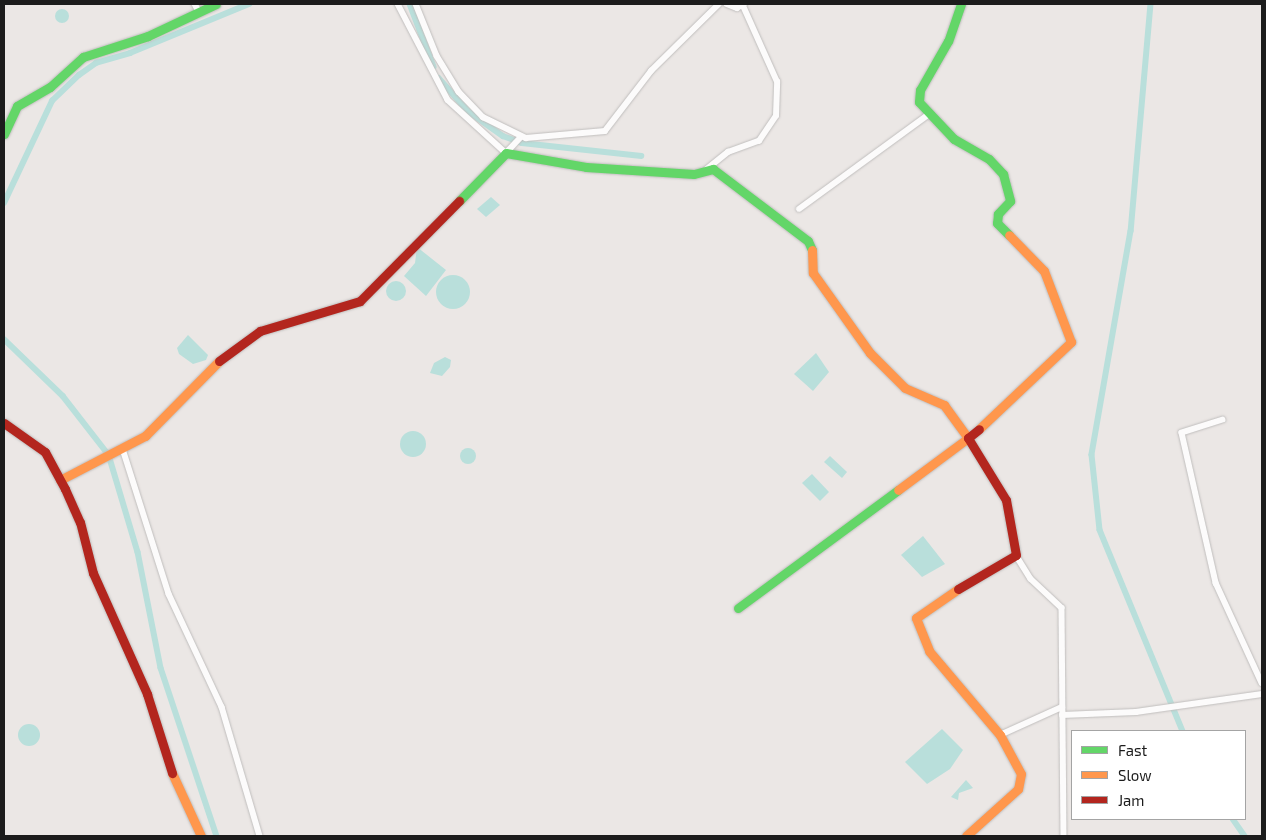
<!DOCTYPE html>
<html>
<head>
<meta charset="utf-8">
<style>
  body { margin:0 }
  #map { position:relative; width:1266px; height:840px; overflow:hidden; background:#ebe7e5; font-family:"Exo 2",sans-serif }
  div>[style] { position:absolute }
  .water>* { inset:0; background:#b9dfdb }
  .round { border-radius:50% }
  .canal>* { height:5.5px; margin:-2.75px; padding:0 2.75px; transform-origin:2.75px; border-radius:2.75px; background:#b9dfdb }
  .roads { filter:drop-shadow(0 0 1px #c0bebd) drop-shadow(0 0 1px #c0bebd) }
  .street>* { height:5.5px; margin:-2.75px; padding:0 2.75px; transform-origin:2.75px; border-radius:2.75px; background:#fcfbfb }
  .fast>* { height:9px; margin:-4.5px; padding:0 4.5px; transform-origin:4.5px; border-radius:4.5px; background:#63d668 }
  .slow>* { height:9px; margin:-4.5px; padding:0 4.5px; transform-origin:4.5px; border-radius:4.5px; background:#ff974d }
  .jam>* { height:9px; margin:-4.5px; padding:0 4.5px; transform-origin:4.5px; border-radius:4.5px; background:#b3261e }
  span { translate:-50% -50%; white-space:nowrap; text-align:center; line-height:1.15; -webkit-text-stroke:4.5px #fff; paint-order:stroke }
  .frame { position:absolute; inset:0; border:5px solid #1c1c1c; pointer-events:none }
  .legend { position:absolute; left:1071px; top:730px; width:175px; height:90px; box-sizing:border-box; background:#fff; border:1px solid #a4a4a4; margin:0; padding:6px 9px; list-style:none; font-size:15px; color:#1c1c1c }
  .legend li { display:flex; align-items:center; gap:10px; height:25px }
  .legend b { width:25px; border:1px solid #a4a4a4 }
</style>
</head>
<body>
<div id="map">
  <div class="water">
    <i class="round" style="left:55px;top:9px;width:14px;height:14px"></i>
    <i style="clip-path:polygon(491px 197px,500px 205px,486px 217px,477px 209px)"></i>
    <i style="clip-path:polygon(417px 247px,446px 270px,426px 296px,404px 276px,415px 263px)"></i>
    <i class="round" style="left:436px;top:275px;width:34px;height:34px"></i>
    <i class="round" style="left:386px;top:281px;width:20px;height:20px"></i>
    <i style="clip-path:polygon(188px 335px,208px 355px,206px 360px,193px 364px,179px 354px,177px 348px)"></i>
    <i style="clip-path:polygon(816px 353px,829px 372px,813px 391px,794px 374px)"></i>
    <i style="clip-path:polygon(445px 357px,451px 360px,450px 367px,442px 376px,430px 373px,434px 363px)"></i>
    <i class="round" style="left:400px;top:431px;width:26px;height:26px"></i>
    <i class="round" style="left:460px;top:448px;width:16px;height:16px"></i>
    <i style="clip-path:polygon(830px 456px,847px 472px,842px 478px,824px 462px)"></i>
    <i style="clip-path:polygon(812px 474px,829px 492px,820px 501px,802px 483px)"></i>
    <i style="clip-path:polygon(923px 536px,945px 564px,922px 577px,901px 555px)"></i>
    <i class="round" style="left:18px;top:724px;width:22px;height:22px"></i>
    <i style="clip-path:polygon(942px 729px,963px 750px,950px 769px,927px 784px,905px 762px)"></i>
    <i style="clip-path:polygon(966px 780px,973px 788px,959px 793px,958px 800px,951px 797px)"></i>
  </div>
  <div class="canal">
    <i style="left:410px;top:4px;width:67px;rotate:69.1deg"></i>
    <i style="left:1151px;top:4px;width:228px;rotate:95deg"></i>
    <i style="left:1131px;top:231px;width:227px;rotate:99.9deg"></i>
    <i style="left:1092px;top:455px;width:75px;rotate:83.9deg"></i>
    <i style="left:1100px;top:530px;width:217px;rotate:67.6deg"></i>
    <i style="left:439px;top:78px;width:44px;rotate:48.7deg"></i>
    <i style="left:468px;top:111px;width:43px;rotate:35.5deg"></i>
    <i style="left:503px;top:136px;width:20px;rotate:20deg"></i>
    <i style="left:522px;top:143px;width:120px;rotate:6.2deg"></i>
    <i style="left:4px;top:203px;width:113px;rotate:-64.8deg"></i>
    <i style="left:52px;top:101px;width:37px;rotate:-44deg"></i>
    <i style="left:79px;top:75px;width:21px;rotate:-35deg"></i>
    <i style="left:96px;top:63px;width:35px;rotate:-16deg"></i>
    <i style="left:130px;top:53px;width:129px;rotate:-22.4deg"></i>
    <i style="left:4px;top:339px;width:82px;rotate:44deg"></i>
    <i style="left:63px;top:396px;width:75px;rotate:52.1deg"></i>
    <i style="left:109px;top:455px;width:101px;rotate:73.4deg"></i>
    <i style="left:138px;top:552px;width:118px;rotate:78.8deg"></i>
    <i style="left:161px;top:668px;width:177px;rotate:71.6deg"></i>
    <i style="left:1233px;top:819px;width:21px;rotate:55deg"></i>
  </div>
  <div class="roads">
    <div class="street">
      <i style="left:195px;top:4px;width:10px;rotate:61deg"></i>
      <i style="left:398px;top:4px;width:108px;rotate:62.5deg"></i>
      <i style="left:448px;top:100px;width:79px;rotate:42.4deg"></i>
      <i style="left:506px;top:153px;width:21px;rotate:-47deg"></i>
      <i style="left:416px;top:4px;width:56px;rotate:68deg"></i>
      <i style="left:437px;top:56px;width:42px;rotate:58.6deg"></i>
      <i style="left:459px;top:92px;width:35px;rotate:46deg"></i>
      <i style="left:483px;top:117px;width:48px;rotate:26deg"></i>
      <i style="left:526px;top:138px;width:79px;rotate:-5.1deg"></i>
      <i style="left:605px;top:131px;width:76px;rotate:-52.5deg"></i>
      <i style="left:651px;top:71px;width:95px;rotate:-44.6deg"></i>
      <i style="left:727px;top:4px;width:11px;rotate:22deg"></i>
      <i style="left:737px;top:8px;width:8px;rotate:-30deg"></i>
      <i style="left:707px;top:169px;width:27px;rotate:-39deg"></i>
      <i style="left:728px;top:152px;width:33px;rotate:-20deg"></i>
      <i style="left:759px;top:141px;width:30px;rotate:-56deg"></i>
      <i style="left:776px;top:116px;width:34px;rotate:-88deg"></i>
      <i style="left:777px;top:82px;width:83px;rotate:-114.1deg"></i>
      <i style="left:799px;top:209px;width:160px;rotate:-36.1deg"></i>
      <i style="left:1223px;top:420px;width:43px;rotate:162.4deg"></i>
      <i style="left:1182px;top:433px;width:154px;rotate:77.2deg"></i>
      <i style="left:1216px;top:583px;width:110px;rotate:65.3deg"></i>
      <i style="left:123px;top:449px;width:152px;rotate:72.4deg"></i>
      <i style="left:169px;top:594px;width:125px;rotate:64.9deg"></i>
      <i style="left:222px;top:707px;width:134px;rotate:73.6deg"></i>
      <i style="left:1016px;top:555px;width:28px;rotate:58deg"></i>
      <i style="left:1031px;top:579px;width:42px;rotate:43.1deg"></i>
      <i style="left:1062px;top:608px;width:228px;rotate:89.5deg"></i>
      <i style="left:1062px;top:715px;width:74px;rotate:-2.3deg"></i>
      <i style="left:1136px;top:712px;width:127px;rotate:-8.1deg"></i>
      <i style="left:1000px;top:735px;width:68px;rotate:-24.3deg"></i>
    </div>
    <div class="fast">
      <i style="left:961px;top:4px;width:39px;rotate:109deg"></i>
      <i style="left:948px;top:41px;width:56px;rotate:119.7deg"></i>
      <i style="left:920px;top:90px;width:12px;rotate:95deg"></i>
      <i style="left:919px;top:102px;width:51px;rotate:46.6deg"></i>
      <i style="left:954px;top:139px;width:40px;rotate:29.7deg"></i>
      <i style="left:989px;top:159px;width:21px;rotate:47deg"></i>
      <i style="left:1003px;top:174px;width:28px;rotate:75deg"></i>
      <i style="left:1010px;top:201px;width:18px;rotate:133deg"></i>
      <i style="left:998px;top:214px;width:9px;rotate:96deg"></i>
      <i style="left:997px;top:223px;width:17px;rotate:45deg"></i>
      <i style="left:4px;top:134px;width:31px;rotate:-65deg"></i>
      <i style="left:17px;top:106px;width:38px;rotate:-30deg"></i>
      <i style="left:50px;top:87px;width:45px;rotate:-42.3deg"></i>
      <i style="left:83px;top:57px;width:68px;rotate:-17.9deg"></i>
      <i style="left:148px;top:36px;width:75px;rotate:-25.2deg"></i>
      <i style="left:459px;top:201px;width:67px;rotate:-45.6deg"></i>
      <i style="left:506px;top:153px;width:81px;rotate:9.9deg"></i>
      <i style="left:586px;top:167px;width:108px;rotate:3.7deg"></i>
      <i style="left:694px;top:174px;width:20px;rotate:-15deg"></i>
      <i style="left:713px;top:169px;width:119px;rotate:37.2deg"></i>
      <i style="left:808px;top:241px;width:10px;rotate:66deg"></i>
      <i style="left:738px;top:608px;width:199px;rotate:-36.4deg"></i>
    </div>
    <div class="slow">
      <i style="left:812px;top:250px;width:23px;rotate:88deg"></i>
      <i style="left:813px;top:273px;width:98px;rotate:54.5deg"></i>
      <i style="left:870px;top:353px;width:49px;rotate:45deg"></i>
      <i style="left:905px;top:388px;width:43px;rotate:23.6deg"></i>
      <i style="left:944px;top:405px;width:41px;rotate:54deg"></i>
      <i style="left:968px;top:438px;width:87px;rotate:143.4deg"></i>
      <i style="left:979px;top:429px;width:127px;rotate:-43.4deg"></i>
      <i style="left:1071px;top:342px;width:76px;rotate:-110.8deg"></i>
      <i style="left:1044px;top:271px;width:50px;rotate:-134.2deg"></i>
      <i style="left:60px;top:480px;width:96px;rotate:-27.4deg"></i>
      <i style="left:145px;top:436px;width:105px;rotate:-45.4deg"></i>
      <i style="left:958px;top:589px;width:51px;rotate:145.4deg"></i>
      <i style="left:916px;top:618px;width:35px;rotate:68deg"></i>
      <i style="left:929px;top:651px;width:110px;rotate:49.8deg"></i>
      <i style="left:1000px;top:735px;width:44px;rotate:61.7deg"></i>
      <i style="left:1021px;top:774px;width:15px;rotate:101deg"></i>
      <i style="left:1018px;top:789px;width:70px;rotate:137.9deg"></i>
      <i style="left:172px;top:773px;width:69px;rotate:65.3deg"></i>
    </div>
    <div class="jam">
      <i style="left:219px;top:361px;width:51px;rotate:-36.2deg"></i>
      <i style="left:260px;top:331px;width:104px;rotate:-16.7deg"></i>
      <i style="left:360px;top:301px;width:141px;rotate:-45.3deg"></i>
      <i style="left:4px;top:423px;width:50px;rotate:35.3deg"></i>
      <i style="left:45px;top:452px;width:42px;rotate:61.6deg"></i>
      <i style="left:65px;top:489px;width:36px;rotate:66deg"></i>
      <i style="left:80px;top:522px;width:53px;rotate:75.7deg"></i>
      <i style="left:93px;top:573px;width:133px;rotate:65.9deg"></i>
      <i style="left:147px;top:694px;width:83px;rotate:72.4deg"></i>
      <i style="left:958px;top:589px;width:67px;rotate:-30.4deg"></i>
      <i style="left:1016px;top:555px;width:56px;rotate:-100.3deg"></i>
      <i style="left:1006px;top:500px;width:73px;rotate:-121.5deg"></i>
      <i style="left:968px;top:438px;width:14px;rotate:-39deg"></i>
    </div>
  </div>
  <div class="frame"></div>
  <ul class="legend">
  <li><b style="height:6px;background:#63d668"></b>Fast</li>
  <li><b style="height:6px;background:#ff974d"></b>Slow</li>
  <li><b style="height:6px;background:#b3261e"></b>Jam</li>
  </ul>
</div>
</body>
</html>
